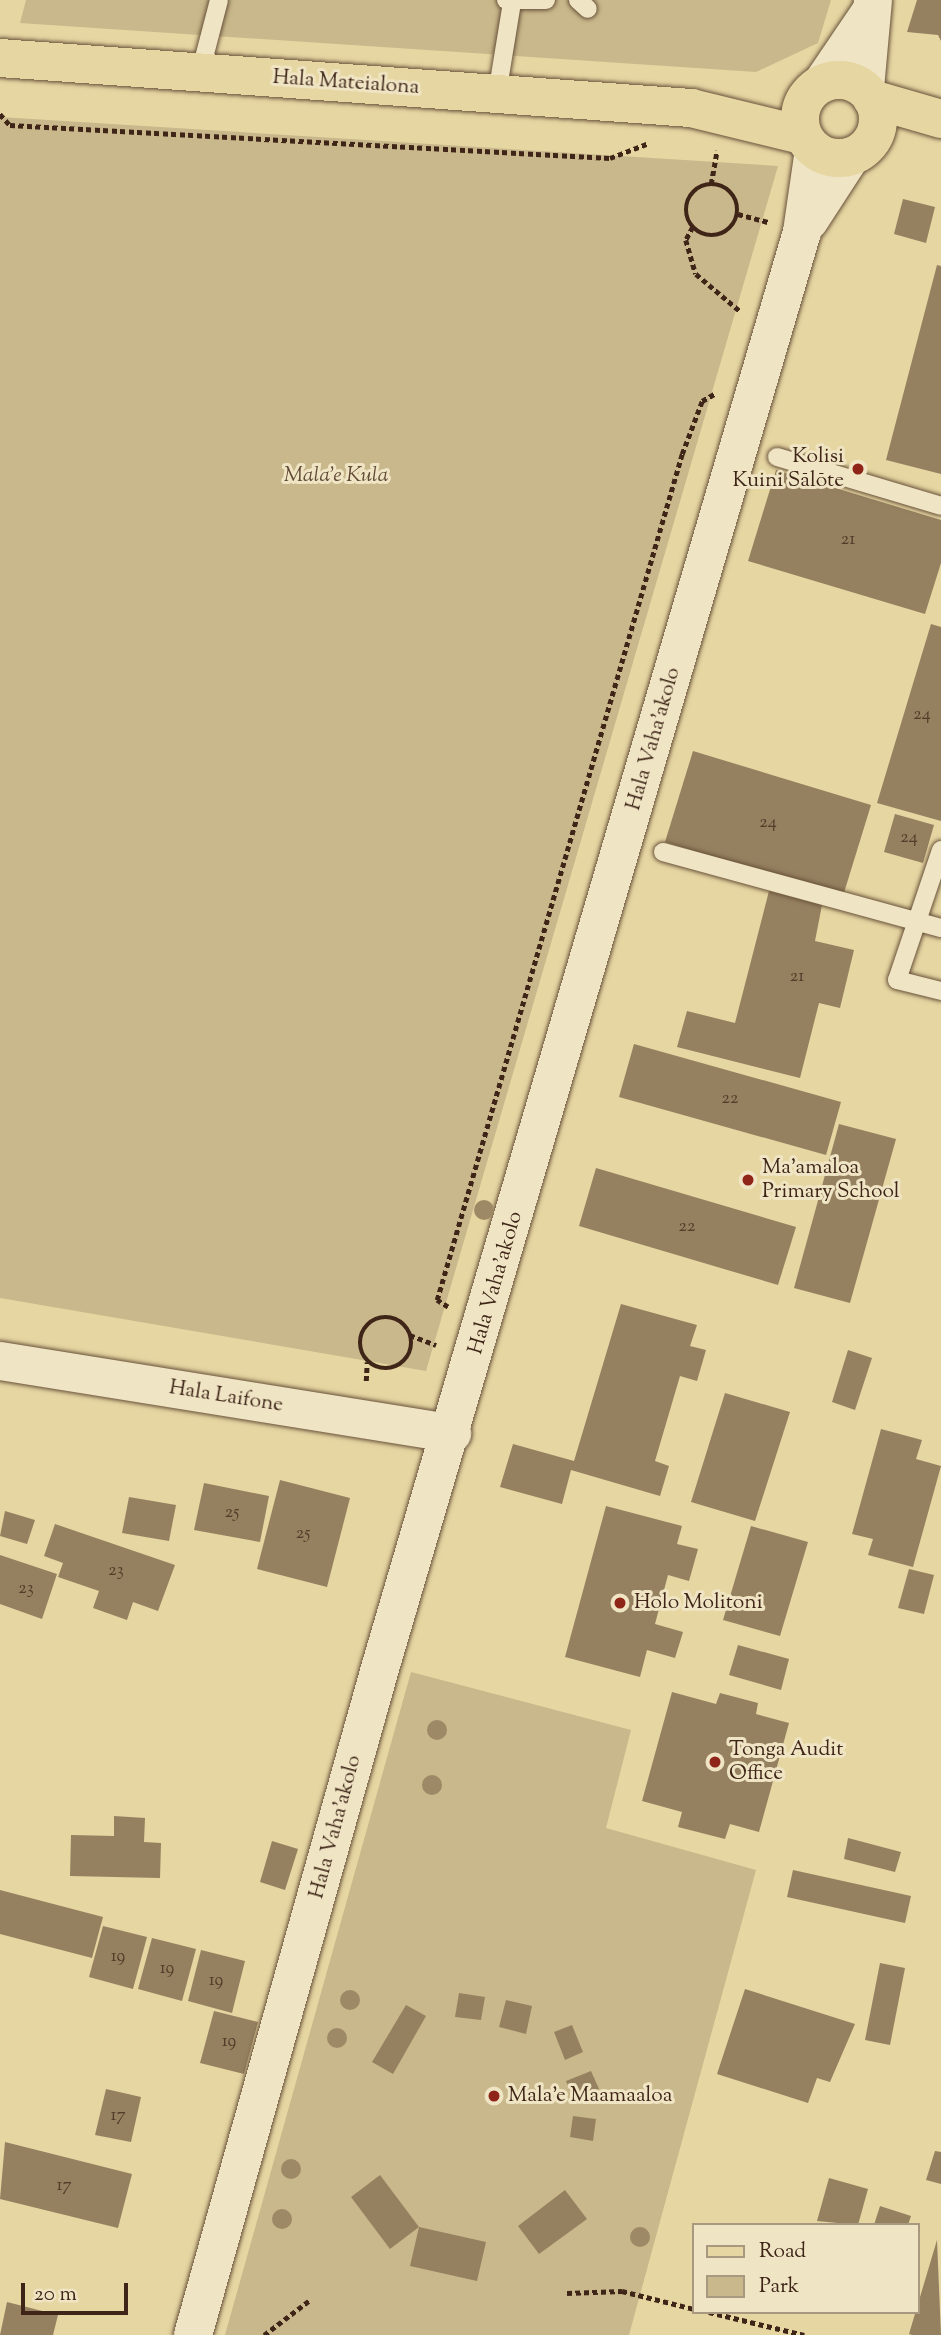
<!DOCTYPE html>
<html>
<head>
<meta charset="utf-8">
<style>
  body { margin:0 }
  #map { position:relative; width:941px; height:2335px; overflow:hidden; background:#e6d6a2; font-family:"Sorts Mill Goudy",serif }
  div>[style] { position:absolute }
  .green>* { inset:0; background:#c9b88b }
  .building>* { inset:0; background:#958160 }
  .path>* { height:4.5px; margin-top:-2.25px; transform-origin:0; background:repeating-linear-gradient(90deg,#3e2518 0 5px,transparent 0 8.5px) }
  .path>.ring { margin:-2.25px; padding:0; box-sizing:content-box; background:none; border:4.5px solid #3e2518; border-radius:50% }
  .roads { filter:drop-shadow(0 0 2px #68513a) drop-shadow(0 0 2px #68513a) }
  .lane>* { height:18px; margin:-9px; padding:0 9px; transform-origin:9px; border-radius:9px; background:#efe4c3 }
  .secondary>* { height:38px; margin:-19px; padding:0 19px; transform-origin:19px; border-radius:19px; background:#efe4c3 }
  .primary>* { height:38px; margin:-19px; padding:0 19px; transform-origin:19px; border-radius:19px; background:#e6d6a2 }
  .primary>.ring { margin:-19px; padding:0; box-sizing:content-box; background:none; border:38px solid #e6d6a2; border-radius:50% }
  .trees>* { width:20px; height:20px; margin:-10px; border-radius:50%; background:#9d8966 }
  .dots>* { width:19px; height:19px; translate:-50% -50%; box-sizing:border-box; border:4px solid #efe4c3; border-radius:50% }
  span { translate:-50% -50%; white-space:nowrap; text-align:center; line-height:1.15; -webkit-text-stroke:6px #efe4c3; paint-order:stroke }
  .number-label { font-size:18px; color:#543c2a }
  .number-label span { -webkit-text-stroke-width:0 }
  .street-label { font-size:21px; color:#3e2518 }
  .poi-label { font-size:21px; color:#3e2518 }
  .right { translate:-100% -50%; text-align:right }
  .left { translate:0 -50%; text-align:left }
  .park-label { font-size:21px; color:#614a35; font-style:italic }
  .legend { position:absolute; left:692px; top:2223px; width:228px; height:91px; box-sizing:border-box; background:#efe4c3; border:2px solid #a8987f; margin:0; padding:9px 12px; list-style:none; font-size:21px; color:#3e2518 }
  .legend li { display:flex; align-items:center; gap:14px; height:35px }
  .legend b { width:35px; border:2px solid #a8987f }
  .scale { position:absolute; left:21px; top:2283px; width:107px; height:32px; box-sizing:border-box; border:4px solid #3e2518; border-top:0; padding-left:9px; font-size:21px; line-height:24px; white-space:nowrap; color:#3e2518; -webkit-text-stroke:5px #efe4c3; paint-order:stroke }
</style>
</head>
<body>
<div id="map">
  <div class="green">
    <i style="clip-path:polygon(26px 0,831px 0,818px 43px,756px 72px,20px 23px)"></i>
    <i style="clip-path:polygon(0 117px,778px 166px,426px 1371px,0 1298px)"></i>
    <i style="clip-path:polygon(411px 1672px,631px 1730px,606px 1828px,756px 1870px,629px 2335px,225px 2335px)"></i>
  </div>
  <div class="building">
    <i style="clip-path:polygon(917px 0,941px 0,941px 41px,938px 35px,907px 32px)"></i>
    <i style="clip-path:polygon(903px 199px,935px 207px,926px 243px,894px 234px)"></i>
    <i style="clip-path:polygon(937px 265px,941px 266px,941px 474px,886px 460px)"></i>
    <i style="clip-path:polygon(776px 470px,941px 520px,941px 563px,925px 614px,748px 561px)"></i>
    <i style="clip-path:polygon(931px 624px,941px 627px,941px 821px,877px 803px)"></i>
    <i style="clip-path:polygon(693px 751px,871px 805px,843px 896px,665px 842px)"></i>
    <i style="clip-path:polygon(895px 814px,934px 825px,923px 863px,884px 852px)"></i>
    <i style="clip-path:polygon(769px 891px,822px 905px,815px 941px,854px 950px,840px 1008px,819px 1003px,800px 1078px,677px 1047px,687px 1011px,735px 1023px)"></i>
    <i style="clip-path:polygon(634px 1044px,841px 1102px,826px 1155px,619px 1097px)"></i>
    <i style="clip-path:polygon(839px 1124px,896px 1139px,850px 1303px,794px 1288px)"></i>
    <i style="clip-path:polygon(596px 1168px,796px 1227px,778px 1285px,579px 1226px)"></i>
    <i style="clip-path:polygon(621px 1304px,697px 1325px,690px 1346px,706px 1350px,697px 1381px,680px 1376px,655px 1461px,669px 1466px,660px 1496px,571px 1470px,562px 1504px,500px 1487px,513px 1444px,574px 1461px)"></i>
    <i style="clip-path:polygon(848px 1350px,872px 1358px,855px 1410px,832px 1402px)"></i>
    <i style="clip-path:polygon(725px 1393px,790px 1412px,755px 1521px,691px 1502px)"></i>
    <i style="clip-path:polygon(881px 1429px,922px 1440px,916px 1459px,941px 1466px,913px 1567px,868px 1555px,873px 1539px,852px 1534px)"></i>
    <i style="clip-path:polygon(280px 1480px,350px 1498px,327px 1587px,257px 1569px)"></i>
    <i style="clip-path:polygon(204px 1483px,269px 1496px,260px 1542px,194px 1530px)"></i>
    <i style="clip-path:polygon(129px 1497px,176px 1505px,169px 1541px,122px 1533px)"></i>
    <i style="clip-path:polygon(606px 1506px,682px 1526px,677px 1544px,698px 1549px,689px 1581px,668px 1575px,655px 1624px,683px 1632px,675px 1658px,647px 1650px,640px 1677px,565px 1657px)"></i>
    <i style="clip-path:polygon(5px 1511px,35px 1520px,27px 1544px,0 1536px)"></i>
    <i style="clip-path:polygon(55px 1524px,175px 1565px,158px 1611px,133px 1602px,127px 1620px,93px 1608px,99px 1591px,58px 1577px,63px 1563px,44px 1556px)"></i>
    <i style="clip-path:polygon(751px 1526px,808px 1542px,780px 1636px,723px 1620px)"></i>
    <i style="clip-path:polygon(0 1555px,57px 1574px,42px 1619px,0 1604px)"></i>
    <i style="clip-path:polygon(909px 1569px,934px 1575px,924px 1614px,898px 1608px)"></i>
    <i style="clip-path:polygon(738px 1645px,789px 1659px,781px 1690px,729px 1675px)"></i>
    <i style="clip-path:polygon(672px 1692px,716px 1704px,720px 1693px,758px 1703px,756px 1714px,789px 1723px,759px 1832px,730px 1824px,725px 1839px,678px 1827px,682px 1812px,642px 1801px)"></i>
    <i style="clip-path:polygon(114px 1816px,145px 1818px,144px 1842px,161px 1843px,160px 1878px,70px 1876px,71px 1835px,114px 1836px)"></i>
    <i style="clip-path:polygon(848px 1838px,901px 1852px,895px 1872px,844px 1859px)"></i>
    <i style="clip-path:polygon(272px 1841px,298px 1849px,285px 1890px,260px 1882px)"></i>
    <i style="clip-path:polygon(793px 1870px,911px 1896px,905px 1923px,787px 1897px)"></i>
    <i style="clip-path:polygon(0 1890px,103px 1917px,92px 1958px,0 1934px)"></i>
    <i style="clip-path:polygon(103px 1926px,147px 1937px,133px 1989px,89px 1977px)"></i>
    <i style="clip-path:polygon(152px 1938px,196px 1949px,182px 2001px,138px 1989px)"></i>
    <i style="clip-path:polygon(201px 1950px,245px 1961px,232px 2013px,188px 2001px)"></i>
    <i style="clip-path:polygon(880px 1963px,905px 1968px,890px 2045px,865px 2040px)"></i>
    <i style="clip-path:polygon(745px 1989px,855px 2024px,830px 2082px,817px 2078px,808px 2103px,717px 2074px)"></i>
    <i style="clip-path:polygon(459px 1993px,485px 1997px,481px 2020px,455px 2017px)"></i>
    <i style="clip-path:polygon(506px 2000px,532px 2006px,526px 2034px,499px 2027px)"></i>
    <i style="clip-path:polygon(406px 2005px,426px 2016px,393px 2074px,372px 2062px)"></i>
    <i style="clip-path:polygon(214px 2011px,258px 2022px,244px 2074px,200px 2063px)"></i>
    <i style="clip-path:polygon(572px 2025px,583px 2052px,565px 2060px,554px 2032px)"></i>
    <i style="clip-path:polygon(591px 2071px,599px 2089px,574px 2099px,566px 2081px)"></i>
    <i style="clip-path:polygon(106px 2089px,141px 2097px,131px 2142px,95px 2135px)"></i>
    <i style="clip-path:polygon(573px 2116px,596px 2119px,593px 2141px,570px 2137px)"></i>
    <i style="clip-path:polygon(5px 2142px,132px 2174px,118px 2228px,0 2199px)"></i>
    <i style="clip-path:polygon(935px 2151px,941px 2152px,941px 2184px,926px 2180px)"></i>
    <i style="clip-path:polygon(380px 2175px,419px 2227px,390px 2249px,351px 2197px)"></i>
    <i style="clip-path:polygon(829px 2178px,868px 2189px,858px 2225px,817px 2221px)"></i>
    <i style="clip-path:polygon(565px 2190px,587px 2219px,539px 2254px,518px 2226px)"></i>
    <i style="clip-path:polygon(880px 2206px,911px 2216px,908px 2225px,874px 2225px)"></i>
    <i style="clip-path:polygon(419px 2227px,486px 2242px,477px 2281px,410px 2266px)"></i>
    <i style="clip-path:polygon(937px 2240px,941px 2335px,912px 2335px,909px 2334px)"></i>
    <i style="clip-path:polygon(7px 2302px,58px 2315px,53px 2335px,0 2335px)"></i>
  </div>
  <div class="path">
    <i style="left:0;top:114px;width:15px;rotate:48deg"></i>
    <i style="left:10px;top:125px;width:601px;rotate:3.15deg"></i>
    <i style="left:610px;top:158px;width:40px;rotate:-21deg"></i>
    <i style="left:711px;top:184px;width:34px;rotate:-80deg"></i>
    <i class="ring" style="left:686px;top:184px;width:47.5px;height:47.5px"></i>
    <i style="left:738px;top:214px;width:31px;rotate:15deg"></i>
    <i style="left:693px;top:227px;width:15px;rotate:118deg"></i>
    <i style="left:686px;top:240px;width:35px;rotate:74deg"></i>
    <i style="left:696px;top:274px;width:57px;rotate:40.1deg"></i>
    <i style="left:448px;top:1307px;width:13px;rotate:-148deg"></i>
    <i style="left:437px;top:1300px;width:881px;rotate:-73.85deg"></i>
    <i style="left:682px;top:454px;width:57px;rotate:-69.3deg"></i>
    <i style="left:702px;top:401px;width:14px;rotate:-30deg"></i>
    <i class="ring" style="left:360px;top:1317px;width:47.5px;height:47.5px"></i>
    <i style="left:410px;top:1335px;width:28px;rotate:21deg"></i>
    <i style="left:366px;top:1381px;width:19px;rotate:-87deg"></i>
    <i style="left:567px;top:2293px;width:55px;rotate:-2.1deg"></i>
    <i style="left:622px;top:2291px;width:74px;rotate:14deg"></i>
    <i style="left:709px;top:2312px;width:98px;rotate:13.6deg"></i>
    <i style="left:264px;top:2335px;width:58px;rotate:-37.3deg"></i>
  </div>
  <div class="roads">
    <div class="lane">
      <i style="left:506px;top:0;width:40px"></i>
      <i style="left:578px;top:0;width:13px;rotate:42deg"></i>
      <i style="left:200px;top:73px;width:75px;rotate:-75.4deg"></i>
      <i style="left:497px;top:94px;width:93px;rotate:-80.7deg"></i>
      <i style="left:777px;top:457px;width:171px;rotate:16.6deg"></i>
      <i style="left:941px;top:850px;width:137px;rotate:108.7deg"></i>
      <i style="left:897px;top:980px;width:45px;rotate:14deg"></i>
      <i style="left:663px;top:852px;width:288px;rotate:15.3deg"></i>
    </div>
    <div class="secondary">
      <i style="left:823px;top:82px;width:82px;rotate:-55.9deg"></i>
      <i style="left:865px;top:88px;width:88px;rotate:-84.8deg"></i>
      <i style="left:809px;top:221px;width:77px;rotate:-57.1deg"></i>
      <i style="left:0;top:1361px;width:458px;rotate:9.1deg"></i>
      <i style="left:193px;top:2335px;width:696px;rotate:-74.33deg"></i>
      <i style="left:381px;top:1665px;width:1494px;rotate:-73.63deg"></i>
      <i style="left:802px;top:232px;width:83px;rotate:-81.7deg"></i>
    </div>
    <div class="primary">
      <i style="left:0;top:58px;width:693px;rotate:4.14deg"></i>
      <i style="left:691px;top:108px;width:114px;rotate:13.7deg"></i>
      <i class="ring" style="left:800px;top:80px;width:40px;height:40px"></i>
      <i style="left:872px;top:99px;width:72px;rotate:16.2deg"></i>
    </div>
  </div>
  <div class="trees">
    <i style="left:484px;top:1210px"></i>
    <i style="left:437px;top:1730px"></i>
    <i style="left:432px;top:1785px"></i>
    <i style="left:350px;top:2000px"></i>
    <i style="left:337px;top:2038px"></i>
    <i style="left:291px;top:2169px"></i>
    <i style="left:282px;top:2219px"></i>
    <i style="left:640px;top:2237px"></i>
  </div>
  <div class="dots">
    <i style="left:858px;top:469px;background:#8f2418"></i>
    <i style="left:748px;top:1180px;background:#8f2418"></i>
    <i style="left:620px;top:1603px;background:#8f2418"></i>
    <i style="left:715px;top:1762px;background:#8f2418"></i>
    <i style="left:494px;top:2096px;background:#8f2418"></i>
  </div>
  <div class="number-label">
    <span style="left:848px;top:540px">21</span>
    <span style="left:922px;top:715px">24</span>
    <span style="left:768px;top:823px">24</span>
    <span style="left:909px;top:838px">24</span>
    <span style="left:797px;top:977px">21</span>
    <span style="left:730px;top:1099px">22</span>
    <span style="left:687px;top:1227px">22</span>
    <span style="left:232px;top:1513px">25</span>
    <span style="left:303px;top:1534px">25</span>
    <span style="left:116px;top:1571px">23</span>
    <span style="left:26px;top:1589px">23</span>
    <span style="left:118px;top:1957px">19</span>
    <span style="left:167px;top:1969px">19</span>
    <span style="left:216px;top:1981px">19</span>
    <span style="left:229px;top:2042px">19</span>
    <span style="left:118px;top:2116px">17</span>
    <span style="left:64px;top:2186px">17</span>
  </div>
  <div class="street-label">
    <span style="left:346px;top:83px;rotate:4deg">Hala Mateialona</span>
    <span style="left:654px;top:739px;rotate:-74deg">Hala Vaha'akolo</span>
    <span style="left:496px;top:1283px;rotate:-74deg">Hala Vaha'akolo</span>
    <span style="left:226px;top:1397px;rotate:9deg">Hala Laifone</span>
    <span style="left:336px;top:1827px;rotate:-75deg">Hala Vaha'akolo</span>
  </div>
  <div class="poi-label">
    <span class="right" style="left:844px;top:469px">Kolisi<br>Kuini Sālōte</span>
    <span class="left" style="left:762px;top:1180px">Ma'amaloa<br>Primary School</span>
    <span class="left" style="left:634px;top:1603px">Holo Molitoni</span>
    <span class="left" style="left:729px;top:1762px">Tonga Audit<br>Office</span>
    <span class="left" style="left:508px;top:2096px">Mala'e Maamaaloa</span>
  </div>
  <div class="park-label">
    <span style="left:336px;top:476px">Mala'e Kula</span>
  </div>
  <ul class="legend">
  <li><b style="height:9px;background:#e6d6a2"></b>Road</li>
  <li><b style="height:19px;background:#c9b88b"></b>Park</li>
  </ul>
  <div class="scale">20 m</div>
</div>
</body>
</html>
